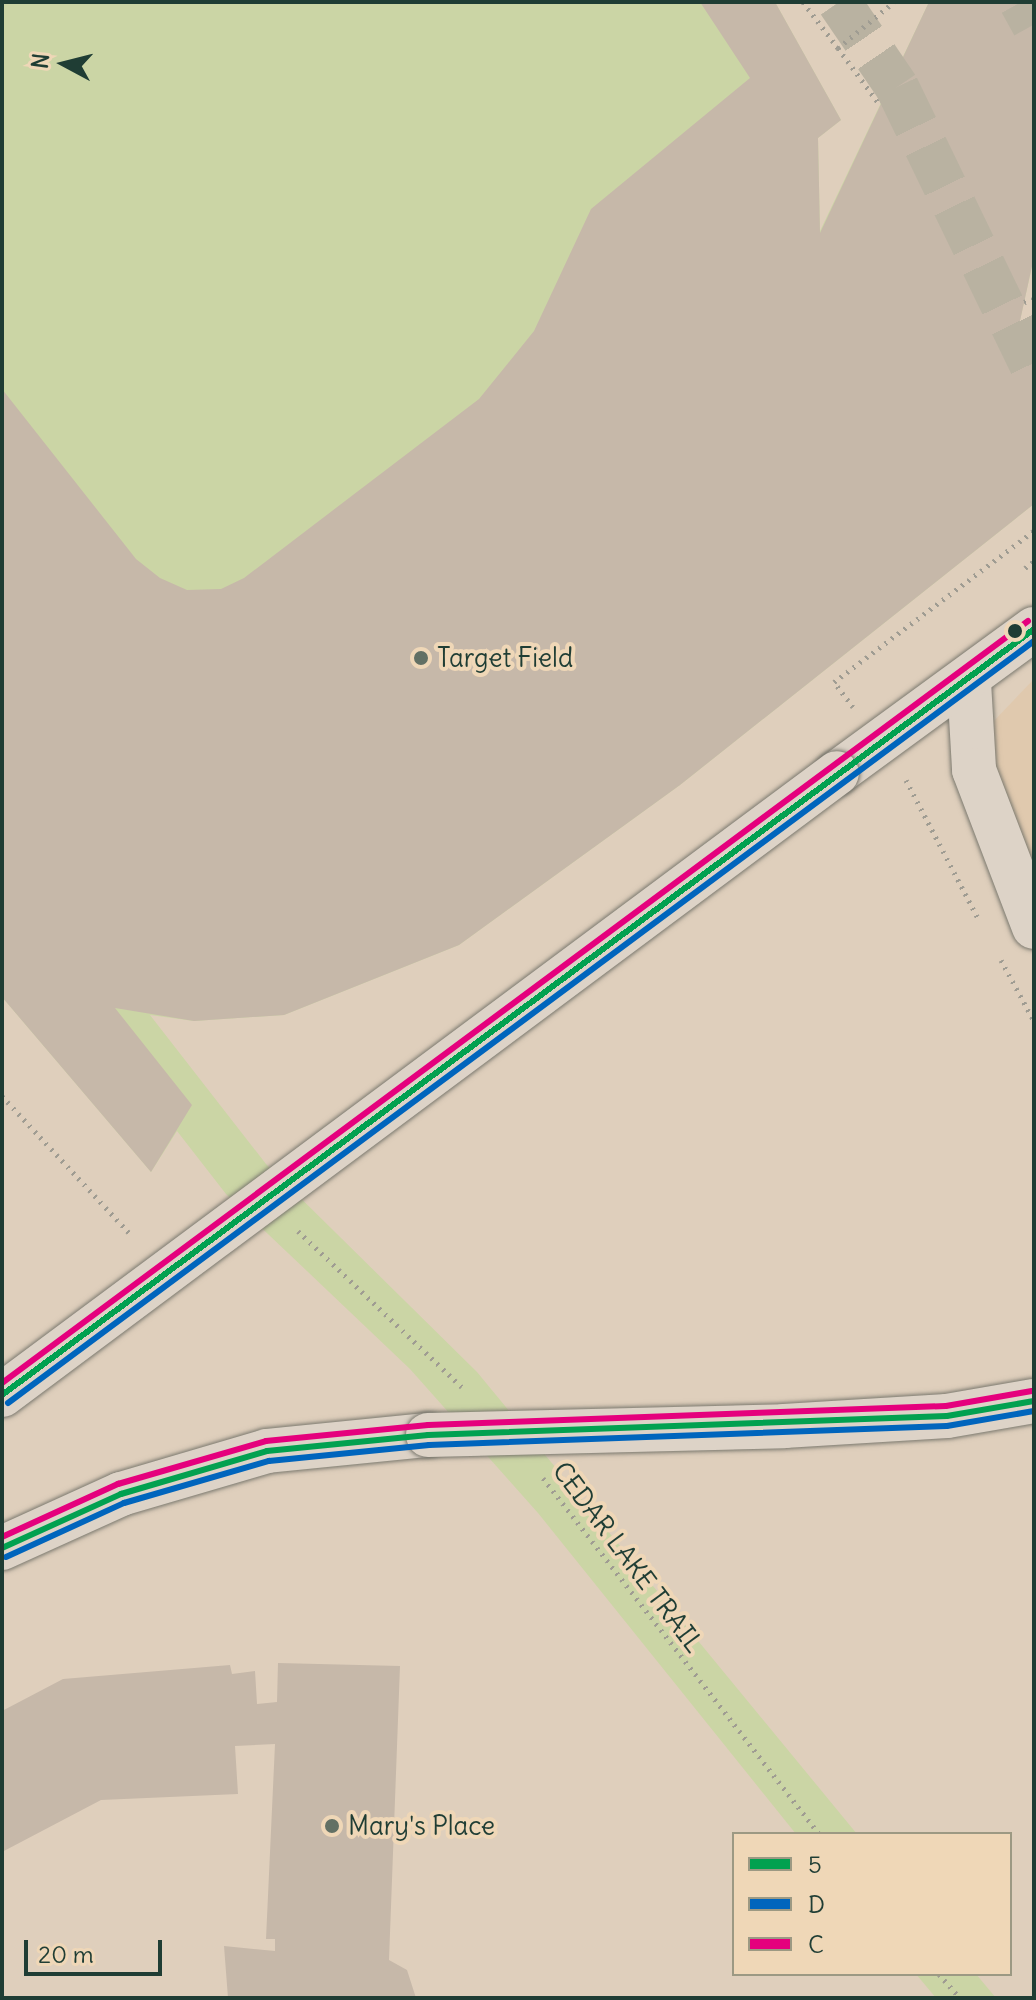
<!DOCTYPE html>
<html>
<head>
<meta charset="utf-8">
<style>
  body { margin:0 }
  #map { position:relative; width:1036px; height:2000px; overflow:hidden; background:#dfcfbc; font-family:Delius,sans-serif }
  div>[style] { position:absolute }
  .built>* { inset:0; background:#e0c9ae }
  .green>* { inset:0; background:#cbd5a5 }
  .building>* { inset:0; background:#c6b8a9 }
  .highway-tunnel>* { height:44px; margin-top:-22px; transform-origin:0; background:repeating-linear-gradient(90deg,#b9b2a1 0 44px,transparent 0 66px) }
  .path>* { height:5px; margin-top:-2.5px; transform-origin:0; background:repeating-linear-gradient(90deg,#9f9c92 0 2px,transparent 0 8px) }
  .roads { filter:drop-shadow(0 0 2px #7b796f) drop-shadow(0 0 2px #7b796f) }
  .major>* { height:44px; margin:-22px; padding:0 22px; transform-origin:22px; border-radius:22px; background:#ddd3c7 }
  .bridges { filter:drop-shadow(0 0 2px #7b796f) drop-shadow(0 0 2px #7b796f) }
  .major-bridge>* { height:44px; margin:-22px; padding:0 22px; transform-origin:22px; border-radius:22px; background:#ddd3c7 }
  .bus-1>* { height:6px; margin:-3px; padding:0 3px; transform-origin:3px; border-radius:3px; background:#02a150 }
  .bus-2>* { height:6px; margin:-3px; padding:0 3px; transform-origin:3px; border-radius:3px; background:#0065bd }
  .bus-3>* { height:6px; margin:-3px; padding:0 3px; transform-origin:3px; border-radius:3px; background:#e5007d }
  .dots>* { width:22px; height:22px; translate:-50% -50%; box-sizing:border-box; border:4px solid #efd7b7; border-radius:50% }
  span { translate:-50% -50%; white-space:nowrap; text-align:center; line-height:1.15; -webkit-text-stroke:8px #efd7b7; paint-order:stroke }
  .poi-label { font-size:26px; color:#1f3d34 }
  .left { translate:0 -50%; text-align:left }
  .street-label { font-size:26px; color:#1f3d34 }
  .frame { position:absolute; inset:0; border:4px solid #1f3d34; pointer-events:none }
  .legend { position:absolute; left:732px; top:1832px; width:280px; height:144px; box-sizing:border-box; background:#efd7b7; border:2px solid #9c9983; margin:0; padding:10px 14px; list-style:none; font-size:24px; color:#1f3d34 }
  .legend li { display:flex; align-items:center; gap:16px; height:40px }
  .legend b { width:40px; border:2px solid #9c9983 }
  .north { position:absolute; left:24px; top:24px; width:80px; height:80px; -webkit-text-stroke:6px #efd7b7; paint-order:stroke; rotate:277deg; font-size:22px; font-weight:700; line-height:32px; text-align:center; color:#1f3d34 }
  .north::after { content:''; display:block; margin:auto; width:28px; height:36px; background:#1f3d34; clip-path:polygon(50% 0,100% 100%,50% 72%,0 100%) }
  .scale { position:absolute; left:24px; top:1940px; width:138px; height:36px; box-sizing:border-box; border:4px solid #1f3d34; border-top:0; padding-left:10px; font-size:24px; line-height:28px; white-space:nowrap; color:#1f3d34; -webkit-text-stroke:6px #efd7b7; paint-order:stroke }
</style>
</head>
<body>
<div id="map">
  <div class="built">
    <i style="clip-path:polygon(1034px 679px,1034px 891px,998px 835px,992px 723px)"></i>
  </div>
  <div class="green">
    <i style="clip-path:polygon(2px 2px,775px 2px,841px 120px,818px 138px,820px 231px,929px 2px,949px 2px,1034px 257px,1011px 361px,1034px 353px,1034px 504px,680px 785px,459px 945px,284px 1015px,194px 1021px,150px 1015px,266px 1164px,477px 1372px,857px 1834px,796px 1834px,538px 1513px,410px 1369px,226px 1194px,177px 1131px,151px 1172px,2px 997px)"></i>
    <i style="clip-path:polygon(916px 1974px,976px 1974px,996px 1998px,936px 1998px)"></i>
  </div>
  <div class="building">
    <i style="clip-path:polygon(700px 2px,775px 2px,841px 120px,818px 138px,820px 233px,929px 2px,1034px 2px,1034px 257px,1011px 362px,1034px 353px,1034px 504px,680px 785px,459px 945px,284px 1015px,194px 1021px,115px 1008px,192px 1105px,151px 1172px,2px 997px,2px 389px,136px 559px,160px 578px,187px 590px,221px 589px,244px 578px,479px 399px,534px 331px,591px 209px,750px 78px)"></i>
    <i style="clip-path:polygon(278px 1663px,400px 1666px,389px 1960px,407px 1970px,416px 1998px,228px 1998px,224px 1946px,275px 1951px,275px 1939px,266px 1939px,275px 1744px,235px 1746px,238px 1794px,101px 1800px,2px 1852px,2px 1711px,63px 1679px,230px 1665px,232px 1674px,255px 1671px,257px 1704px,277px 1702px)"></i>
  </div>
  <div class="highway-tunnel">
    <i style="left:839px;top:2px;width:103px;rotate:55.7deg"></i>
    <i style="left:897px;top:87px;width:314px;rotate:64.2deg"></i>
    <i style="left:1021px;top:2px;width:26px;rotate:61deg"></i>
  </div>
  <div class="path">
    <i style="left:803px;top:2px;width:58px;rotate:52.7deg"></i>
    <i style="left:838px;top:48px;width:72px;rotate:-39.4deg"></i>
    <i style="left:838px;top:48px;width:71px;rotate:53.6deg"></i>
    <i style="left:1024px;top:302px;width:10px;rotate:-17deg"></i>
    <i style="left:1025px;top:568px;width:11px;rotate:-38deg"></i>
    <i style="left:853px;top:707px;width:31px;rotate:-127deg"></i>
    <i style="left:834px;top:682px;width:251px;rotate:-37.1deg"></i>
    <i style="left:906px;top:780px;width:158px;rotate:62.5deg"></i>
    <i style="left:1001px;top:960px;width:69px;rotate:61.6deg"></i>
    <i style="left:2px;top:1096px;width:190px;rotate:47.1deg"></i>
    <i style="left:298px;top:1231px;width:226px;rotate:43.6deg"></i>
    <i style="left:543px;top:1478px;width:450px;rotate:52.2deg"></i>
    <i style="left:939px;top:1974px;width:32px;rotate:49deg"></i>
  </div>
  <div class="roads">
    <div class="major">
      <i style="left:969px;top:682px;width:88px;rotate:86.7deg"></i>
      <i style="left:974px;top:770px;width:168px;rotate:69.1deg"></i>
      <i style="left:837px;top:773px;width:244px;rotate:-36.2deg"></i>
      <i style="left:2px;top:1548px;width:131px;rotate:-24.4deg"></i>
      <i style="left:121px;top:1494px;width:152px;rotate:-16.4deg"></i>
      <i style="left:267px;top:1451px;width:162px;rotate:-5.7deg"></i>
    </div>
  </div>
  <div class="bridges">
    <div class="major-bridge">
      <i style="left:2px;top:1395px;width:1041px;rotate:-36.68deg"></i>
      <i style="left:428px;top:1435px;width:356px;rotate:-1.4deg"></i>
      <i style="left:784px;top:1426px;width:163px;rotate:-3.5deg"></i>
      <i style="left:947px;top:1416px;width:88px;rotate:-9.8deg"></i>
    </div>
  </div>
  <div class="bus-1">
    <i style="left:2px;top:1395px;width:1285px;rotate:-36.58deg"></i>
    <i style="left:2px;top:1548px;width:131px;rotate:-24.4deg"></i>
    <i style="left:121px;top:1494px;width:152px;rotate:-16.4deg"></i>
    <i style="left:267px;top:1451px;width:162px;rotate:-5.7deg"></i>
    <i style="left:428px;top:1435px;width:519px;rotate:-2.1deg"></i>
    <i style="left:947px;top:1416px;width:88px;rotate:-9.8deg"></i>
  </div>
  <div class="bus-2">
    <i style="left:8px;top:1403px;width:1278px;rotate:-36.6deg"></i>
    <i style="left:6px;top:1557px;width:130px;rotate:-24.6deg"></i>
    <i style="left:124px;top:1503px;width:151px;rotate:-16.2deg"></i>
    <i style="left:269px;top:1461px;width:161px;rotate:-5.7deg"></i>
    <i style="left:429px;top:1445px;width:518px;rotate:-2.1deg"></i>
    <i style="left:947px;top:1426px;width:88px;rotate:-9.8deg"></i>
  </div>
  <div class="bus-3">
    <i style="left:2px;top:1383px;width:1278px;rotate:-36.6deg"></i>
    <i style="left:2px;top:1537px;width:128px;rotate:-24.6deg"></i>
    <i style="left:118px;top:1484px;width:154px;rotate:-16.2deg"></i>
    <i style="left:266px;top:1441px;width:163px;rotate:-5.6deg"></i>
    <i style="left:428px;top:1425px;width:518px;rotate:-2.1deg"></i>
    <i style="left:946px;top:1406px;width:87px;rotate:-9.9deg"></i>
  </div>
  <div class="dots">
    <i style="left:1015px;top:631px;background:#1f3d34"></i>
    <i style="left:421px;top:658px;background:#627064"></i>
    <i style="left:332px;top:1826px;background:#627064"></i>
  </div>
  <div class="poi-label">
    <span class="left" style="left:437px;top:658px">Target Field</span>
    <span class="left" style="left:348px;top:1826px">Mary's Place</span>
  </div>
  <div class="street-label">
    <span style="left:628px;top:1557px;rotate:53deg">CEDAR LAKE TRAIL</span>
  </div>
  <div class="frame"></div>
  <ul class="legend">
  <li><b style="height:10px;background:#02a150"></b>5</li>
  <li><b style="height:10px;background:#0065bd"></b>D</li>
  <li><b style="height:10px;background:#e5007d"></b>C</li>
  </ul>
  <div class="north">N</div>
  <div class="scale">20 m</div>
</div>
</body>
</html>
